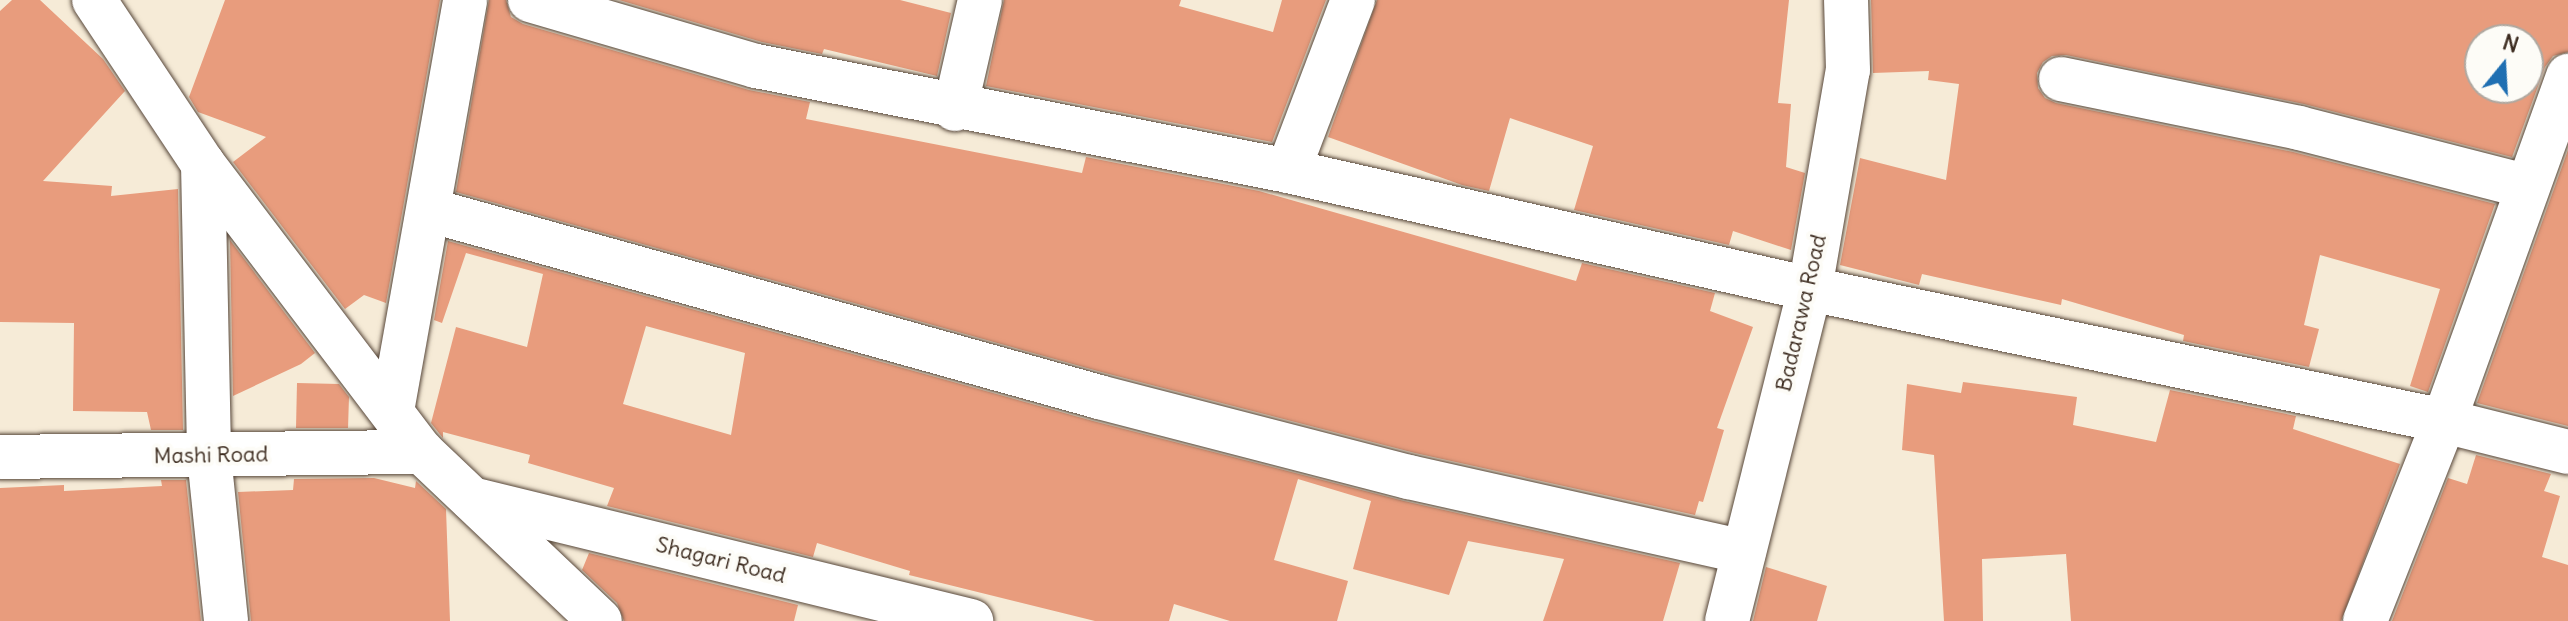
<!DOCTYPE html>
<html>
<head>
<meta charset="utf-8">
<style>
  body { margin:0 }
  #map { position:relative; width:2568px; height:621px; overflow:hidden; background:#f6ebd7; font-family:Delius,sans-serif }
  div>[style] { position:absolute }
  .building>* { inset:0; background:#e89c7d }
  .roads { filter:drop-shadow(0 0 2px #57473a) drop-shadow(0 0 2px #57473a) }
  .minor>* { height:44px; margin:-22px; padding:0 22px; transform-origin:22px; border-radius:22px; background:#fff }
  span { translate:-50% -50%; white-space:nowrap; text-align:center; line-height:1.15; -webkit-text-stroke:8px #fdfcf7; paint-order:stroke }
  .street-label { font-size:22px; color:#3b2a1e }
  .north { position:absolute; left:2464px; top:24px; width:80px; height:80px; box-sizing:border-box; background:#fdfcf7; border:2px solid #afa8a0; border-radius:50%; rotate:18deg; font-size:22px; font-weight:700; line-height:32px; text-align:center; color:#3b2a1e }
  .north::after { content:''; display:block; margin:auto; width:28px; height:36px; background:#1f6fb2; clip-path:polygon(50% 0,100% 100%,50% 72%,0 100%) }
</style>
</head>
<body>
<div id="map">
  <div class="building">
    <i style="clip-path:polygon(12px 0,40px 0,103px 59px,125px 91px,43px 181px,112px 186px,111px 196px,178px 189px,183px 430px,151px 430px,147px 412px,73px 411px,74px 323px,0 322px,0 11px)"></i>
    <i style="clip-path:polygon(225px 0,440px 0,386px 303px,364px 295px,345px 309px,233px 162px,266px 137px,198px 112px,189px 97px)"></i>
    <i style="clip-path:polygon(489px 0,506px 0,511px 17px,523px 24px,749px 90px,810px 102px,806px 119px,1082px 173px,1086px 157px,1259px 191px,1576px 281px,1582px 263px,1715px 293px,1710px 311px,1753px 327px,1717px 428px,1724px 430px,1703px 502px,1699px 501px,1695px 515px,1415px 453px,1105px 373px,456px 192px)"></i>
    <i style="clip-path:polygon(619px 0,900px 0,951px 13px,937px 76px,824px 49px,822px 54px,762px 42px)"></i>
    <i style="clip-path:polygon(1004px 0,1181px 0,1179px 6px,1273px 32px,1282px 0,1326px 0,1272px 142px,986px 86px)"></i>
    <i style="clip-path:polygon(1377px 0,1789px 0,1778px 103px,1791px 104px,1786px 167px,1805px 173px,1791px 250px,1733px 231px,1729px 245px,1574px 210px,1593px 146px,1510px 118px,1489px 191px,1462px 185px,1328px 137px)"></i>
    <i style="clip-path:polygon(evenodd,1871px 0,2568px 0,2568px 52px,2553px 56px,2545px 67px,2512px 157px,2304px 104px,2066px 55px,2052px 56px,2043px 62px,2037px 73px,2038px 88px,2045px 98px,2056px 103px,2293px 152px,2495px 204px,2428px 392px,2410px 386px,2440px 289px,2320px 255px,2304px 325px,2319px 329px,2309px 367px,2183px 341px,2184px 335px,2062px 299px,2061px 305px,1922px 274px,1919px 285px,1840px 265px,1860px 158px,1946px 180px,1959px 84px,1928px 80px,1929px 71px,1873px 73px,1871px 0,2480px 40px,2528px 40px,2528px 88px,2480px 88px,2480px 40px)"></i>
    <i style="clip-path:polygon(2568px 150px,2568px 426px,2477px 403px)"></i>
    <i style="clip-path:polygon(230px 240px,315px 353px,301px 364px,233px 396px)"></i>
    <i style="clip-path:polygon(evenodd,448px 241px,1093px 421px,1404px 501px,1680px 563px,1663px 621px,1543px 621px,1564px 559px,1468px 541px,1449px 595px,1353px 569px,1371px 501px,1298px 479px,1274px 560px,1348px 581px,1337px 621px,1230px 621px,1174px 604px,1169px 621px,1095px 621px,909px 575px,910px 571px,817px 543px,813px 557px,607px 506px,614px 488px,528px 463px,530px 455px,443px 432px,443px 438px,431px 423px,456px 327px,527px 347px,543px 274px,466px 253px,442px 323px,434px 320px,448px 241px,646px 326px,745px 353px,731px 435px,623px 404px,646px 326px)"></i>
    <i style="clip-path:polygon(1963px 382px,2077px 397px,2073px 425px,2156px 442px,2170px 390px,2296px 416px,2293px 429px,2400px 464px,2341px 621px,2071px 621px,2066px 554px,1982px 559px,1983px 621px,1944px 621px,1934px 455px,1902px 450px,1907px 384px,1961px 393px)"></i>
    <i style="clip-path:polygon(297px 383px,339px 384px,349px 397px,348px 428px,296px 428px)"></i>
    <i style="clip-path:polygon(2476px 455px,2551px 474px,2544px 491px,2560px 496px,2542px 557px,2568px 565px,2568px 621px,2392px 621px,2448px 478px,2467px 484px)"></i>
    <i style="clip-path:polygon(374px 478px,415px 488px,416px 481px,446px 509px,450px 621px,251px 621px,238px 492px,293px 490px,294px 479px)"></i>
    <i style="clip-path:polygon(161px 480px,186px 480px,201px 621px,0 621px,0 488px,64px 485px,64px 491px,162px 486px)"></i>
    <i style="clip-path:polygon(589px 553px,798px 605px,794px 621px,624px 621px,617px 603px,582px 570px)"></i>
    <i style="clip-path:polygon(1766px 567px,1827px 586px,1817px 621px,1753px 621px)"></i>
  </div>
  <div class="roads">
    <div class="minor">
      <i style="left:94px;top:0;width:197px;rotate:56.4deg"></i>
      <i style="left:203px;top:164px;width:362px;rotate:52.8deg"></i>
      <i style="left:422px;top:452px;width:245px;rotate:43.5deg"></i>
      <i style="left:530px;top:0;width:235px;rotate:16.3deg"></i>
      <i style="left:756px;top:66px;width:542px;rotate:11.16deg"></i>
      <i style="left:1288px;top:171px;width:535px;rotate:12.74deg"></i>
      <i style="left:1810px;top:289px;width:648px;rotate:11.76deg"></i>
      <i style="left:2444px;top:421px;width:128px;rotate:14deg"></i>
      <i style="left:2061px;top:79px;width:243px;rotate:11.6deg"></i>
      <i style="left:2299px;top:128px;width:236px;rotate:14.4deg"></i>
      <i style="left:955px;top:109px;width:112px;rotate:-77.1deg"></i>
      <i style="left:203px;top:164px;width:292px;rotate:88.8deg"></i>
      <i style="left:209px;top:456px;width:166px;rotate:84.1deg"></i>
      <i style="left:1288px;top:171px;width:183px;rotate:-69.2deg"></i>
      <i style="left:429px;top:210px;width:696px;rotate:15.59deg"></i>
      <i style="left:1099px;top:397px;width:320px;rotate:14.5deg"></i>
      <i style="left:1409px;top:477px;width:343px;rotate:12.6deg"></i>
      <i style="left:392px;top:411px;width:417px;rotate:-79.9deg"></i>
      <i style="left:0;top:457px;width:422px;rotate:-0.7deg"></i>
      <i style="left:472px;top:499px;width:514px;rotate:13.74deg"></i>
      <i style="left:1727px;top:621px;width:342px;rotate:-76deg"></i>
      <i style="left:1810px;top:289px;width:222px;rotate:-80.2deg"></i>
      <i style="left:1848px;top:70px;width:70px;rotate:-91.6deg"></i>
      <i style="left:2365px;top:621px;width:215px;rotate:-68.4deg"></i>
      <i style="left:2444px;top:421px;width:367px;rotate:-70.2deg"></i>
    </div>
  </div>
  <div class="street-label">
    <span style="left:1801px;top:313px;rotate:-77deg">Badarawa Road</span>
    <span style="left:211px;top:455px;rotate:-1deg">Mashi Road</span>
    <span style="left:721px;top:560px;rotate:14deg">Shagari Road</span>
  </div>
  <div class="north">N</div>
</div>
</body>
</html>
